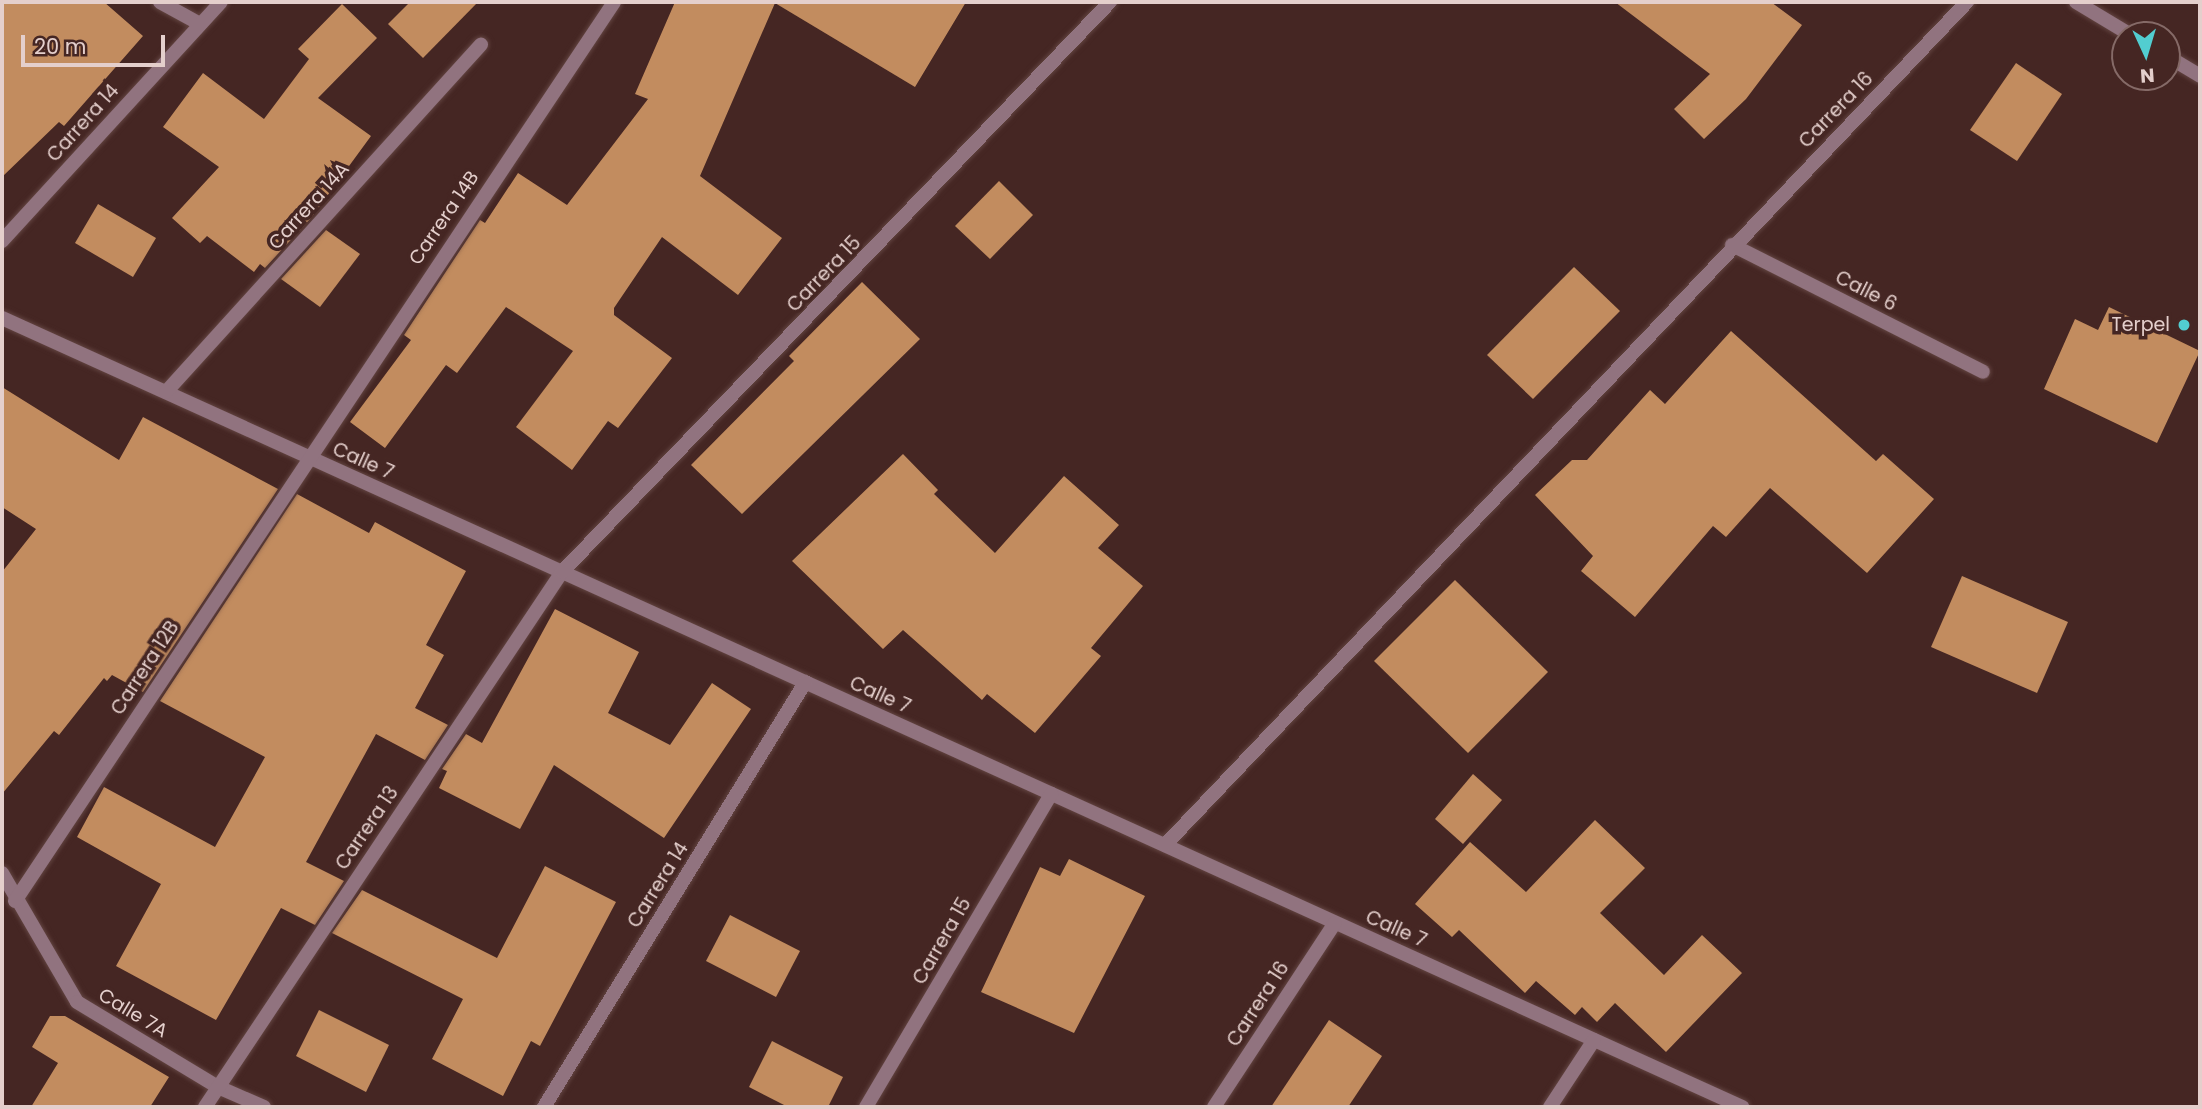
<!DOCTYPE html>
<html>
<head>
<meta charset="utf-8">
<style>
  body { margin:0 }
  #map { position:relative; width:2202px; height:1109px; overflow:hidden; background:#452623; font-family:Poppins,sans-serif }
  div>[style] { position:absolute }
  .building>* { inset:0; background:#c28c5f }
  .roads { filter:drop-shadow(0 0 2px #624441) drop-shadow(0 0 2px #624441) }
  .street>* { height:14px; margin:-7px; padding:0 7px; transform-origin:7px; border-radius:7px; background:#91737f }
  .dots>* { width:19px; height:19px; translate:-50% -50%; box-sizing:border-box; border:4px solid #452623; border-radius:50% }
  span { translate:-50% -50%; white-space:nowrap; text-align:center; line-height:1.15; -webkit-text-stroke:7px #452623; paint-order:stroke }
  .street-label { font-size:19px; color:#e4cfcc }
  .poi-label { font-size:19px; color:#e4cfcc }
  .right { translate:-100% -50%; text-align:right }
  .frame { position:absolute; inset:0; border:4px solid #e4cfcc; pointer-events:none }
  .north { position:absolute; left:2111px; top:21px; width:70px; height:70px; box-sizing:border-box; background:#452623; border:2px solid #856a67; border-radius:50%; rotate:176deg; font-size:19px; font-weight:700; line-height:28px; text-align:center; color:#e4cfcc }
  .north::after { content:''; display:block; margin:auto; width:24px; height:32px; background:#52cdd0; clip-path:polygon(50% 0,100% 100%,50% 72%,0 100%) }
  .scale { position:absolute; left:21px; top:35px; width:144px; height:32px; box-sizing:border-box; border:4px solid #e4cfcc; border-top:0; padding-left:9px; font-size:21px; line-height:24px; white-space:nowrap; color:#e4cfcc; -webkit-text-stroke:5px #452623; paint-order:stroke }
</style>
</head>
<body>
<div id="map">
  <div class="building">
    <i style="clip-path:polygon(2px 2px,104px 2px,143px 36px,64px 126px,59px 122px,2px 177px)"></i>
    <i style="clip-path:polygon(410px 2px,478px 2px,423px 58px,388px 24px)"></i>
    <i style="clip-path:polygon(675px 2px,966px 2px,915px 87px,775px 3px,700px 176px,782px 238px,738px 295px,662px 237px,614px 308px,614px 315px,672px 358px,618px 428px,608px 421px,572px 470px,516px 427px,573px 351px,506px 307px,457px 373px,446px 365px,385px 448px,350px 422px,411px 340px,404px 335px,480px 220px,485px 223px,518px 173px,567px 205px,648px 99px,635px 94px)"></i>
    <i style="clip-path:polygon(1615px 2px,1771px 2px,1802px 25px,1746px 99px,1704px 139px,1674px 109px,1710px 74px)"></i>
    <i style="clip-path:polygon(342px 4px,377px 38px,318px 98px,371px 136px,311px 218px,265px 268px,260px 264px,254px 272px,207px 236px,200px 243px,172px 218px,219px 167px,163px 127px,203px 73px,264px 119px,309px 59px,298px 49px)"></i>
    <i style="clip-path:polygon(2016px 63px,2062px 94px,2017px 161px,1970px 130px)"></i>
    <i style="clip-path:polygon(999px 181px,1033px 215px,990px 259px,955px 226px)"></i>
    <i style="clip-path:polygon(98px 204px,156px 238px,133px 277px,75px 243px)"></i>
    <i style="clip-path:polygon(326px 230px,360px 254px,320px 307px,281px 279px)"></i>
    <i style="clip-path:polygon(1574px 267px,1620px 311px,1533px 399px,1487px 355px)"></i>
    <i style="clip-path:polygon(862px 282px,920px 339px,742px 514px,691px 465px,794px 361px,789px 356px)"></i>
    <i style="clip-path:polygon(2109px 307px,2200px 351px,2157px 443px,2044px 389px,2075px 319px,2098px 330px)"></i>
    <i style="clip-path:polygon(1731px 331px,1876px 461px,1883px 454px,1934px 499px,1867px 573px,1770px 488px,1726px 537px,1713px 526px,1635px 617px,1581px 571px,1593px 556px,1535px 495px,1572px 460px,1587px 460px,1650px 390px,1665px 404px)"></i>
    <i style="clip-path:polygon(2px 387px,119px 460px,143px 417px,278px 489px,143px 692px,112px 675px,107px 681px,104px 678px,59px 735px,54px 731px,2px 794px,2px 572px,36px 529px,2px 507px)"></i>
    <i style="clip-path:polygon(903px 454px,938px 490px,934px 494px,995px 553px,1064px 476px,1119px 525px,1098px 548px,1143px 586px,1091px 648px,1101px 656px,1035px 733px,987px 694px,982px 700px,903px 630px,883px 649px,792px 561px)"></i>
    <i style="clip-path:polygon(297px 494px,369px 533px,375px 522px,466px 571px,426px 645px,444px 655px,415px 708px,448px 725px,425px 760px,376px 734px,306px 862px,344px 881px,315px 925px,281px 908px,216px 1020px,116px 966px,161px 884px,77px 837px,104px 787px,215px 847px,265px 757px,160px 701px)"></i>
    <i style="clip-path:polygon(1962px 576px,2068px 622px,2037px 693px,1931px 647px)"></i>
    <i style="clip-path:polygon(1455px 580px,1548px 672px,1468px 753px,1374px 661px)"></i>
    <i style="clip-path:polygon(555px 609px,639px 652px,608px 713px,670px 745px,712px 683px,751px 709px,664px 838px,554px 765px,520px 829px,439px 788px,447px 771px,442px 769px,466px 734px,482px 743px)"></i>
    <i style="clip-path:polygon(1473px 774px,1502px 800px,1463px 844px,1435px 819px)"></i>
    <i style="clip-path:polygon(1595px 820px,1645px 868px,1600px 913px,1664px 975px,1702px 935px,1742px 973px,1666px 1052px,1615px 1003px,1597px 1022px,1582px 1007px,1575px 1015px,1536px 981px,1525px 993px,1459px 930px,1452px 937px,1415px 904px,1470px 842px,1526px 892px)"></i>
    <i style="clip-path:polygon(1069px 859px,1145px 896px,1074px 1033px,981px 992px,1040px 867px,1060px 876px)"></i>
    <i style="clip-path:polygon(545px 866px,616px 902px,540px 1046px,531px 1041px,503px 1096px,432px 1059px,463px 999px,332px 933px,362px 890px,497px 958px)"></i>
    <i style="clip-path:polygon(730px 915px,800px 951px,776px 997px,706px 961px)"></i>
    <i style="clip-path:polygon(319px 1010px,389px 1045px,366px 1092px,296px 1056px)"></i>
    <i style="clip-path:polygon(50px 1016px,65px 1016px,169px 1077px,150px 1107px,31px 1107px,58px 1063px,32px 1047px)"></i>
    <i style="clip-path:polygon(1329px 1020px,1382px 1056px,1348px 1107px,1271px 1107px)"></i>
    <i style="clip-path:polygon(772px 1041px,843px 1077px,828px 1107px,788px 1107px,749px 1087px)"></i>
  </div>
  <div class="roads">
    <div class="street">
      <i style="left:160px;top:2px;width:46px;rotate:28.8deg"></i>
      <i style="left:2076px;top:2px;width:64px;rotate:31deg"></i>
      <i style="left:2167px;top:56px;width:39px;rotate:31deg"></i>
      <i style="left:2px;top:241px;width:324px;rotate:-47.5deg"></i>
      <i style="left:1732px;top:245px;width:281px;rotate:26.8deg"></i>
      <i style="left:2px;top:318px;width:1911px;rotate:24.39deg"></i>
      <i style="left:166px;top:392px;width:469px;rotate:-47.8deg"></i>
      <i style="left:1165px;top:845px;width:1164px;rotate:-46.43deg"></i>
      <i style="left:2px;top:873px;width:149px;rotate:59.8deg"></i>
      <i style="left:77px;top:1002px;width:165px;rotate:31.1deg"></i>
      <i style="left:218px;top:1087px;width:50px;rotate:23.5deg"></i>
      <i style="left:15px;top:901px;width:1080px;rotate:-56.32deg"></i>
      <i style="left:205px;top:1107px;width:643px;rotate:-56.29deg"></i>
      <i style="left:562px;top:572px;width:791px;rotate:-46.13deg"></i>
      <i style="left:544px;top:1107px;width:499px;rotate:-58.4deg"></i>
      <i style="left:866px;top:1107px;width:364px;rotate:-59.4deg"></i>
      <i style="left:1214px;top:1107px;width:220px;rotate:-56.7deg"></i>
      <i style="left:1550px;top:1107px;width:80px;rotate:-56.7deg"></i>
    </div>
  </div>
  <div class="dots">
    <i style="left:2184px;top:325px;background:#52cdd0"></i>
  </div>
  <div class="street-label">
    <span style="left:1836px;top:110px;rotate:-46deg">Carrera 16</span>
    <span style="left:83px;top:123px;rotate:-48deg">Carrera 14</span>
    <span style="left:309px;top:206px;rotate:-48deg">Carrera 14A</span>
    <span style="left:444px;top:218px;rotate:-56deg">Carrera 14B</span>
    <span style="left:824px;top:274px;rotate:-46deg">Carrera 15</span>
    <span style="left:1866px;top:291px;rotate:27deg">Calle 6</span>
    <span style="left:363px;top:461px;rotate:24deg">Calle 7</span>
    <span style="left:145px;top:668px;rotate:-57deg">Carrera 12B</span>
    <span style="left:880px;top:695px;rotate:24deg">Calle 7</span>
    <span style="left:367px;top:828px;rotate:-56deg">Carrera 13</span>
    <span style="left:658px;top:885px;rotate:-58deg">Carrera 14</span>
    <span style="left:1396px;top:929px;rotate:24deg">Calle 7</span>
    <span style="left:942px;top:941px;rotate:-60deg">Carrera 15</span>
    <span style="left:1258px;top:1004px;rotate:-57deg">Carrera 16</span>
    <span style="left:133px;top:1013px;rotate:31deg">Calle 7A</span>
  </div>
  <div class="poi-label">
    <span class="right" style="left:2170px;top:325px">Terpel</span>
  </div>
  <div class="frame"></div>
  <div class="north">N</div>
  <div class="scale">20 m</div>
</div>
</body>
</html>
